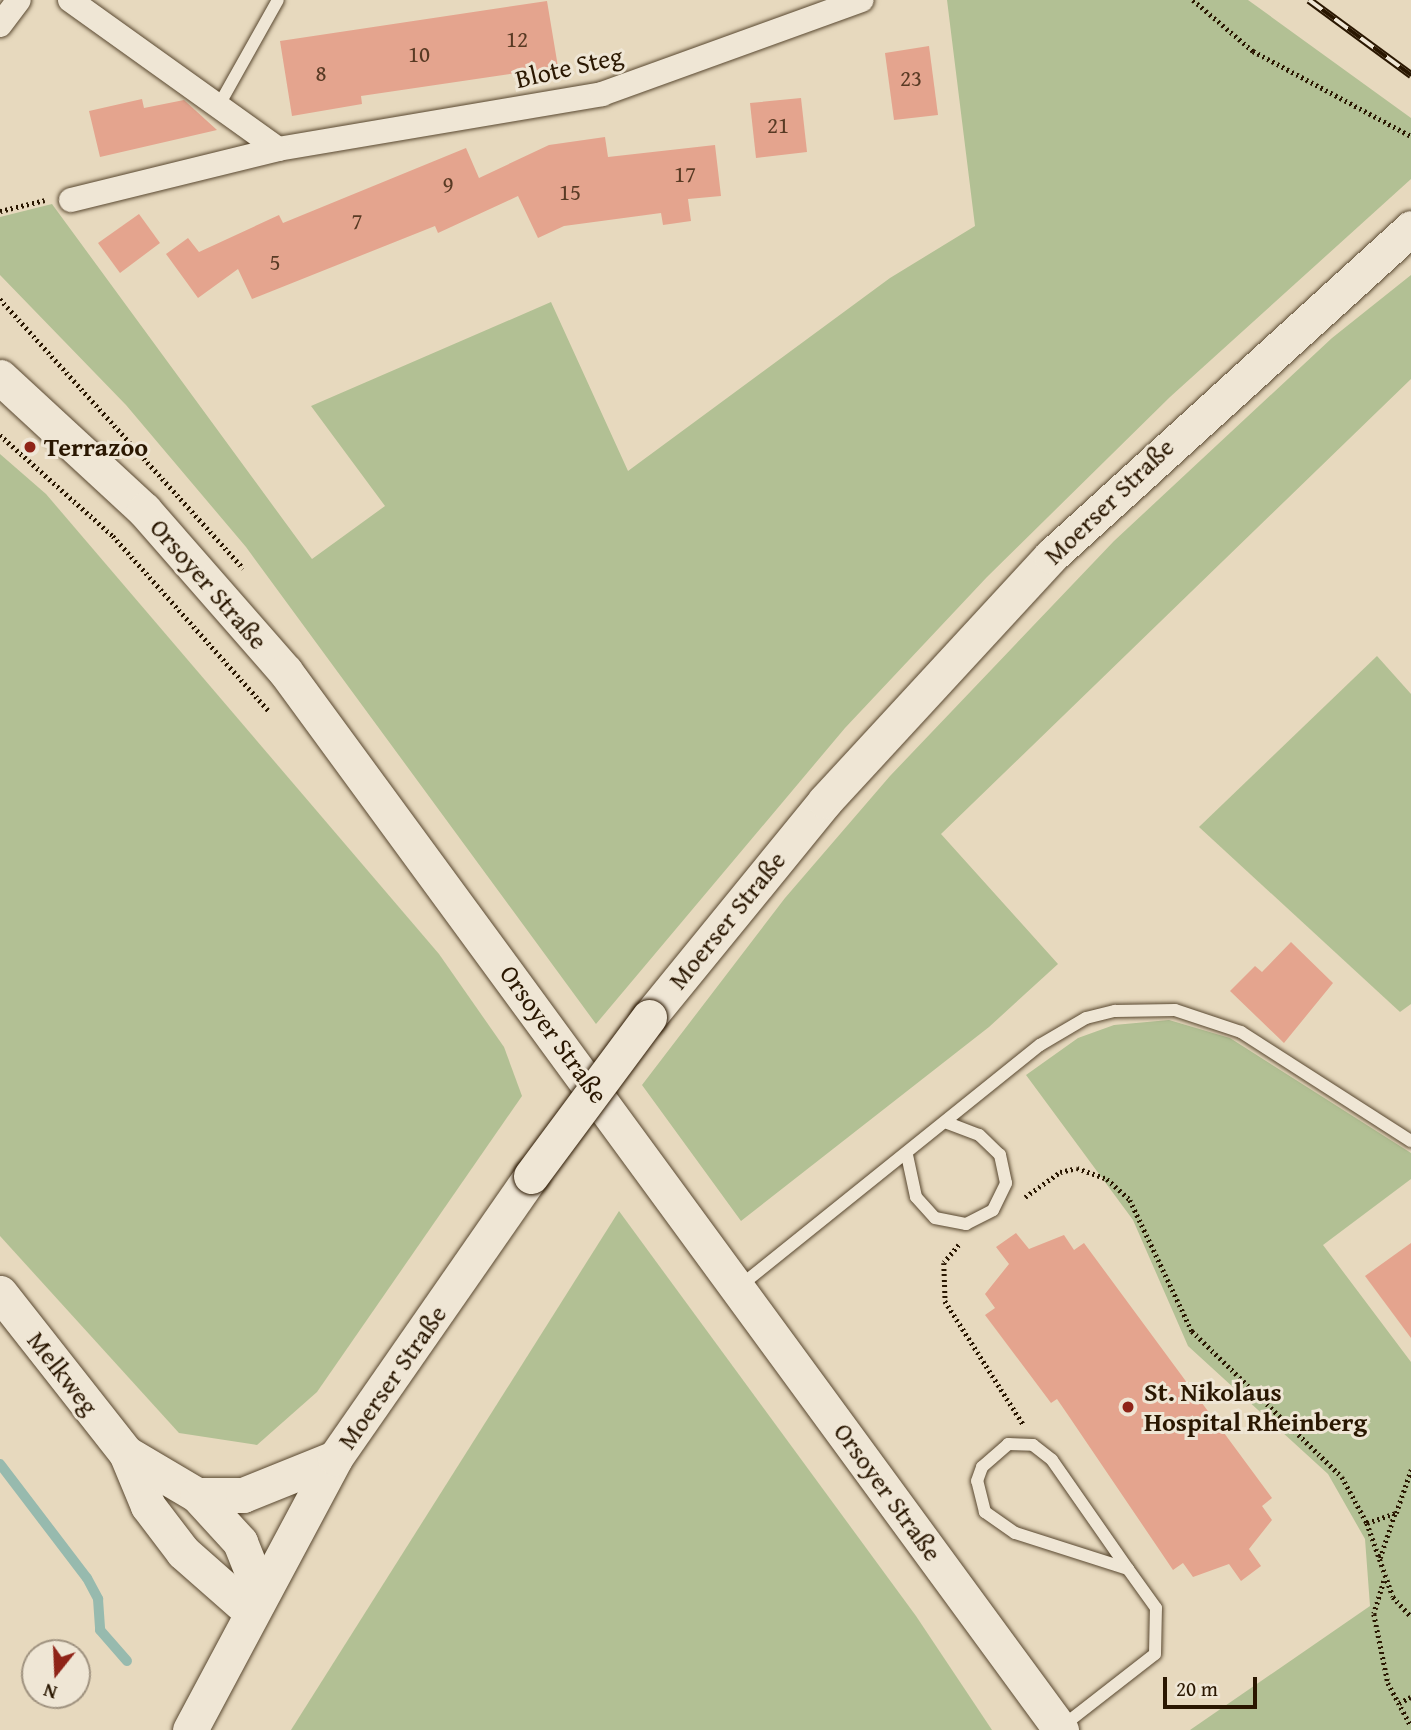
<!DOCTYPE html>
<html>
<head>
<meta charset="utf-8">
<style>
  body { margin:0 }
  #map { position:relative; width:1411px; height:1730px; overflow:hidden; background:#e7d9be; font-family:"Gentium Book Plus",serif }
  div>[style] { position:absolute }
  .green>* { inset:0; background:#b2c094 }
  .stream>* { height:10px; margin:-5px; padding:0 5px; transform-origin:5px; border-radius:5px; background:#97baae }
  .building>* { inset:0; background:#e4a48e }
  .path>* { height:4.5px; margin-top:-2.25px; transform-origin:0; background:repeating-linear-gradient(90deg,#2a1701 0 2px,transparent 0 5.5px) }
  .roads { filter:drop-shadow(0 0 2px #594830) drop-shadow(0 0 2px #594830) }
  .lane>* { height:12px; margin:-6px; padding:0 6px; transform-origin:6px; border-radius:6px; background:#efe6d5 }
  .street>* { height:24px; margin:-12px; padding:0 12px; transform-origin:12px; border-radius:12px; background:#efe6d5 }
  .secondary>* { height:35px; margin:-17.5px; padding:0 17.5px; transform-origin:17.5px; border-radius:17.5px; background:#efe6d5 }
  .rail>* { height:8px; margin-top:-4px; transform-origin:0; background:repeating-linear-gradient(90deg,#efe6d5 0 16px,#2a1701 0 32px); box-sizing:border-box; border-block:2px solid #2a1701 }
  .bridges { filter:drop-shadow(0 0 2px #2a1701) drop-shadow(0 0 2px #2a1701) }
  .secondary-bridge>* { height:35px; margin:-17.5px; padding:0 17.5px; transform-origin:17.5px; border-radius:17.5px; background:#efe6d5 }
  .dots>* { width:19px; height:19px; translate:-50% -50%; box-sizing:border-box; border:4px solid #efe6d5; border-radius:50% }
  span { translate:-50% -50%; white-space:nowrap; text-align:center; line-height:1.15; -webkit-text-stroke:6px #efe6d5; paint-order:stroke }
  .number-label { font-size:23px; color:#583a24 }
  .number-label span { -webkit-text-stroke-width:0 }
  .street-label { font-size:26px; color:#2a1701 }
  .poi-label { font-size:26px; color:#2a1701; font-weight:700 }
  .left { translate:0 -50%; text-align:left }
  .north { position:absolute; left:21px; top:1639px; width:70px; height:70px; box-sizing:border-box; background:#efe6d5; border:2px solid #a09380; border-radius:50%; rotate:198deg; font-size:19px; font-weight:700; line-height:28px; text-align:center; color:#2a1701 }
  .north::after { content:''; display:block; margin:auto; width:24px; height:32px; background:#8f2418; clip-path:polygon(50% 0,100% 100%,50% 72%,0 100%) }
  .scale { position:absolute; left:1163px; top:1677px; width:94px; height:32px; box-sizing:border-box; border:4px solid #2a1701; border-top:0; padding-left:9px; font-size:21px; line-height:24px; white-space:nowrap; color:#2a1701; -webkit-text-stroke:5px #efe6d5; paint-order:stroke }
</style>
</head>
<body>
<div id="map">
  <div class="green">
    <i style="clip-path:polygon(947px 0,1248px 0,1411px 118px,1411px 179px,1170px 397px,987px 577px,845px 728px,596px 1024px,246px 547px,126px 405px,0 275px,0 217px,52px 204px,312px 559px,385px 506px,311px 406px,551px 302px,628px 471px,890px 278px,975px 226px)"></i>
    <i style="clip-path:polygon(1411px 275px,1411px 379px,941px 834px,1058px 964px,989px 1027px,741px 1221px,642px 1085px,785px 898px,890px 776px,1114px 541px,1332px 338px)"></i>
    <i style="clip-path:polygon(0 454px,46px 494px,439px 954px,504px 1047px,522px 1096px,317px 1392px,257px 1445px,179px 1433px,0 1236px)"></i>
    <i style="clip-path:polygon(1377px 656px,1411px 694px,1411px 1004px,1400px 1012px,1199px 827px)"></i>
    <i style="clip-path:polygon(1169px 1020px,1230px 1038px,1411px 1153px,1411px 1179px,1323px 1245px,1411px 1362px,1411px 1730px,1190px 1730px,1370px 1606px,1365px 1539px,1328px 1474px,1188px 1346px,1133px 1220px,1026px 1075px,1078px 1038px,1114px 1025px)"></i>
    <i style="clip-path:polygon(619px 1211px,916px 1616px,992px 1730px,291px 1730px)"></i>
  </div>
  <div class="stream">
    <i style="left:0;top:1464px;width:143px;rotate:52.7deg"></i>
    <i style="left:87px;top:1578px;width:24px;rotate:62deg"></i>
    <i style="left:98px;top:1599px;width:31px;rotate:86deg"></i>
    <i style="left:100px;top:1630px;width:41px;rotate:48.9deg"></i>
  </div>
  <div class="building">
    <i style="clip-path:polygon(547px 1px,558px 67px,361px 96px,362px 104px,292px 116px,280px 41px)"></i>
    <i style="clip-path:polygon(929px 46px,938px 115px,894px 120px,885px 53px)"></i>
    <i style="clip-path:polygon(801px 98px,807px 152px,756px 158px,750px 103px)"></i>
    <i style="clip-path:polygon(142px 99px,144px 108px,184px 100px,217px 130px,100px 157px,89px 111px)"></i>
    <i style="clip-path:polygon(605px 137px,608px 157px,715px 145px,721px 196px,688px 199px,691px 221px,663px 225px,661px 213px,564px 226px,538px 238px,518px 196px,438px 233px,435px 226px,252px 299px,238px 269px,198px 298px,166px 254px,188px 238px,199px 252px,279px 215px,283px 223px,466px 148px,479px 178px,549px 145px)"></i>
    <i style="clip-path:polygon(139px 214px,160px 243px,120px 273px,98px 243px)"></i>
    <i style="clip-path:polygon(1291px 942px,1333px 983px,1284px 1043px,1230px 991px,1255px 966px,1262px 972px)"></i>
    <i style="clip-path:polygon(1016px 1233px,1029px 1249px,1064px 1235px,1074px 1250px,1084px 1243px,1272px 1498px,1262px 1506px,1272px 1520px,1249px 1549px,1261px 1566px,1241px 1581px,1229px 1564px,1193px 1577px,1183px 1563px,1173px 1570px,1068px 1415px,1057px 1399px,1051px 1403px,985px 1315px,995px 1308px,985px 1294px,1009px 1264px,996px 1247px)"></i>
    <i style="clip-path:polygon(1411px 1243px,1411px 1338px,1365px 1276px)"></i>
  </div>
  <div class="path">
    <i style="left:1193px;top:0;width:79px;rotate:40.4deg"></i>
    <i style="left:1253px;top:51px;width:179px;rotate:28.3deg"></i>
    <i style="left:0;top:211px;width:46px;rotate:-13.7deg"></i>
    <i style="left:0;top:299px;width:363px;rotate:47.9deg"></i>
    <i style="left:0;top:435px;width:152px;rotate:41.8deg"></i>
    <i style="left:113px;top:536px;width:236px;rotate:48.3deg"></i>
    <i style="left:1025px;top:1197px;width:43px;rotate:-35.5deg"></i>
    <i style="left:1060px;top:1172px;width:17px;rotate:-13deg"></i>
    <i style="left:1077px;top:1168px;width:32px;rotate:20deg"></i>
    <i style="left:1107px;top:1179px;width:31px;rotate:42deg"></i>
    <i style="left:1130px;top:1200px;width:145px;rotate:64.7deg"></i>
    <i style="left:1192px;top:1331px;width:209px;rotate:44.2deg"></i>
    <i style="left:1342px;top:1477px;width:52px;rotate:61.5deg"></i>
    <i style="left:1367px;top:1523px;width:78px;rotate:70.6deg"></i>
    <i style="left:1393px;top:1597px;width:26px;rotate:47deg"></i>
    <i style="left:959px;top:1245px;width:23px;rotate:130deg"></i>
    <i style="left:944px;top:1263px;width:38px;rotate:88deg"></i>
    <i style="left:945px;top:1301px;width:146px;rotate:57.6deg"></i>
    <i style="left:1367px;top:1523px;width:31px;rotate:-19deg"></i>
    <i style="left:1396px;top:1513px;width:46px;rotate:-70.8deg"></i>
    <i style="left:1380px;top:1558px;width:47px;rotate:-71.6deg"></i>
    <i style="left:1384px;top:1581px;width:34px;rotate:107deg"></i>
    <i style="left:1374px;top:1614px;width:70px;rotate:78.5deg"></i>
    <i style="left:1388px;top:1683px;width:49px;rotate:61.9deg"></i>
    <i style="left:1399px;top:1703px;width:13px;rotate:-27deg"></i>
  </div>
  <div class="roads">
    <div class="lane">
      <i style="left:219px;top:105px;width:120px;rotate:-60.7deg"></i>
      <i style="left:907px;top:1155px;width:43px;rotate:77.9deg"></i>
      <i style="left:916px;top:1197px;width:28px;rotate:48deg"></i>
      <i style="left:935px;top:1218px;width:32px;rotate:11deg"></i>
      <i style="left:966px;top:1224px;width:30px;rotate:-27deg"></i>
      <i style="left:993px;top:1210px;width:30px;rotate:-64deg"></i>
      <i style="left:1006px;top:1183px;width:29px;rotate:-102deg"></i>
      <i style="left:1000px;top:1155px;width:29px;rotate:-136deg"></i>
      <i style="left:979px;top:1135px;width:34px;rotate:-159deg"></i>
      <i style="left:740px;top:1286px;width:385px;rotate:-38.8deg"></i>
      <i style="left:1040px;top:1045px;width:53px;rotate:-30.4deg"></i>
      <i style="left:1086px;top:1018px;width:30px;rotate:-14deg"></i>
      <i style="left:1115px;top:1011px;width:60px;rotate:-1deg"></i>
      <i style="left:1175px;top:1010px;width:70px;rotate:18.4deg"></i>
      <i style="left:1241px;top:1032px;width:202px;rotate:32.7deg"></i>
      <i style="left:1008px;top:1444px;width:25px;rotate:2deg"></i>
      <i style="left:1033px;top:1445px;width:24px;rotate:38deg"></i>
      <i style="left:1052px;top:1460px;width:133px;rotate:55.1deg"></i>
      <i style="left:1128px;top:1569px;width:119px;rotate:-162.3deg"></i>
      <i style="left:1015px;top:1533px;width:37px;rotate:-145deg"></i>
      <i style="left:985px;top:1512px;width:32px;rotate:-104deg"></i>
      <i style="left:977px;top:1481px;width:15px;rotate:-70deg"></i>
      <i style="left:982px;top:1467px;width:35px;rotate:-41deg"></i>
      <i style="left:1060px;top:1728px;width:120px;rotate:-37.9deg"></i>
      <i style="left:1155px;top:1654px;width:46px;rotate:-88.8deg"></i>
      <i style="left:1156px;top:1608px;width:48px;rotate:-125.7deg"></i>
    </div>
    <div class="street">
      <i style="left:70px;top:0;width:256px;rotate:35.6deg"></i>
      <i style="left:278px;top:149px;width:329px;rotate:-9.6deg"></i>
      <i style="left:602px;top:94px;width:276px;rotate:-19.9deg"></i>
      <i style="left:0;top:25px;width:31px;rotate:-53deg"></i>
      <i style="left:71px;top:200px;width:213px;rotate:-13.8deg"></i>
    </div>
    <div class="secondary">
      <i style="left:0;top:377px;width:196px;rotate:42.7deg"></i>
      <i style="left:144px;top:510px;width:214px;rotate:48.8deg"></i>
      <i style="left:285px;top:671px;width:1313px;rotate:53.77deg"></i>
      <i style="left:649px;top:1017px;width:279px;rotate:-50.8deg"></i>
      <i style="left:825px;top:801px;width:333px;rotate:-47.3deg"></i>
      <i style="left:1051px;top:556px;width:487px;rotate:-42.3deg"></i>
      <i style="left:0;top:1293px;width:204px;rotate:51.8deg"></i>
      <i style="left:126px;top:1453px;width:57px;rotate:67.5deg"></i>
      <i style="left:148px;top:1506px;width:58px;rotate:52.7deg"></i>
      <i style="left:183px;top:1552px;width:91px;rotate:41.4deg"></i>
      <i style="left:126px;top:1453px;width:82px;rotate:30.6deg"></i>
      <i style="left:197px;top:1495px;width:64px;rotate:47.5deg"></i>
      <i style="left:240px;top:1542px;width:54px;rotate:68.2deg"></i>
      <i style="left:197px;top:1495px;width:46px"></i>
      <i style="left:243px;top:1495px;width:99px;rotate:-21.9deg"></i>
      <i style="left:190px;top:1730px;width:308px;rotate:-61.9deg"></i>
      <i style="left:335px;top:1458px;width:343px;rotate:-55.2deg"></i>
    </div>
  </div>
  <div class="rail">
    <i style="left:1309px;top:0;width:127px;rotate:36.3deg"></i>
  </div>
  <div class="bridges">
    <div class="secondary-bridge">
      <i style="left:531px;top:1176px;width:198px;rotate:-53.4deg"></i>
    </div>
  </div>
  <div class="dots">
    <i style="left:30px;top:447px;background:#8f2418"></i>
    <i style="left:1128px;top:1407px;background:#8f2418"></i>
  </div>
  <div class="number-label">
    <span style="left:517px;top:39px">12</span>
    <span style="left:419px;top:54px">10</span>
    <span style="left:321px;top:73px">8</span>
    <span style="left:911px;top:78px">23</span>
    <span style="left:778px;top:125px">21</span>
    <span style="left:685px;top:174px">17</span>
    <span style="left:448px;top:184px">9</span>
    <span style="left:570px;top:192px">15</span>
    <span style="left:357px;top:221px">7</span>
    <span style="left:275px;top:262px">5</span>
  </div>
  <div class="street-label">
    <span style="left:569px;top:67px;rotate:-13deg">Blote Steg</span>
    <span style="left:1109px;top:501px;rotate:-44deg">Moerser Straße</span>
    <span style="left:209px;top:584px;rotate:49deg">Orsoyer Straße</span>
    <span style="left:727px;top:920px;rotate:-51deg">Moerser Straße</span>
    <span style="left:554px;top:1034px;rotate:54deg">Orsoyer Straße</span>
    <span style="left:63px;top:1373px;rotate:52deg">Melkweg</span>
    <span style="left:392px;top:1377px;rotate:-55deg">Moerser Straße</span>
    <span style="left:888px;top:1492px;rotate:54deg">Orsoyer Straße</span>
  </div>
  <div class="poi-label">
    <span class="left" style="left:44px;top:447px">Terrazoo</span>
    <span class="left" style="left:1144px;top:1407px">St. Nikolaus<br>Hospital Rheinberg</span>
  </div>
  <div class="north">N</div>
  <div class="scale">20 m</div>
</div>
</body>
</html>
